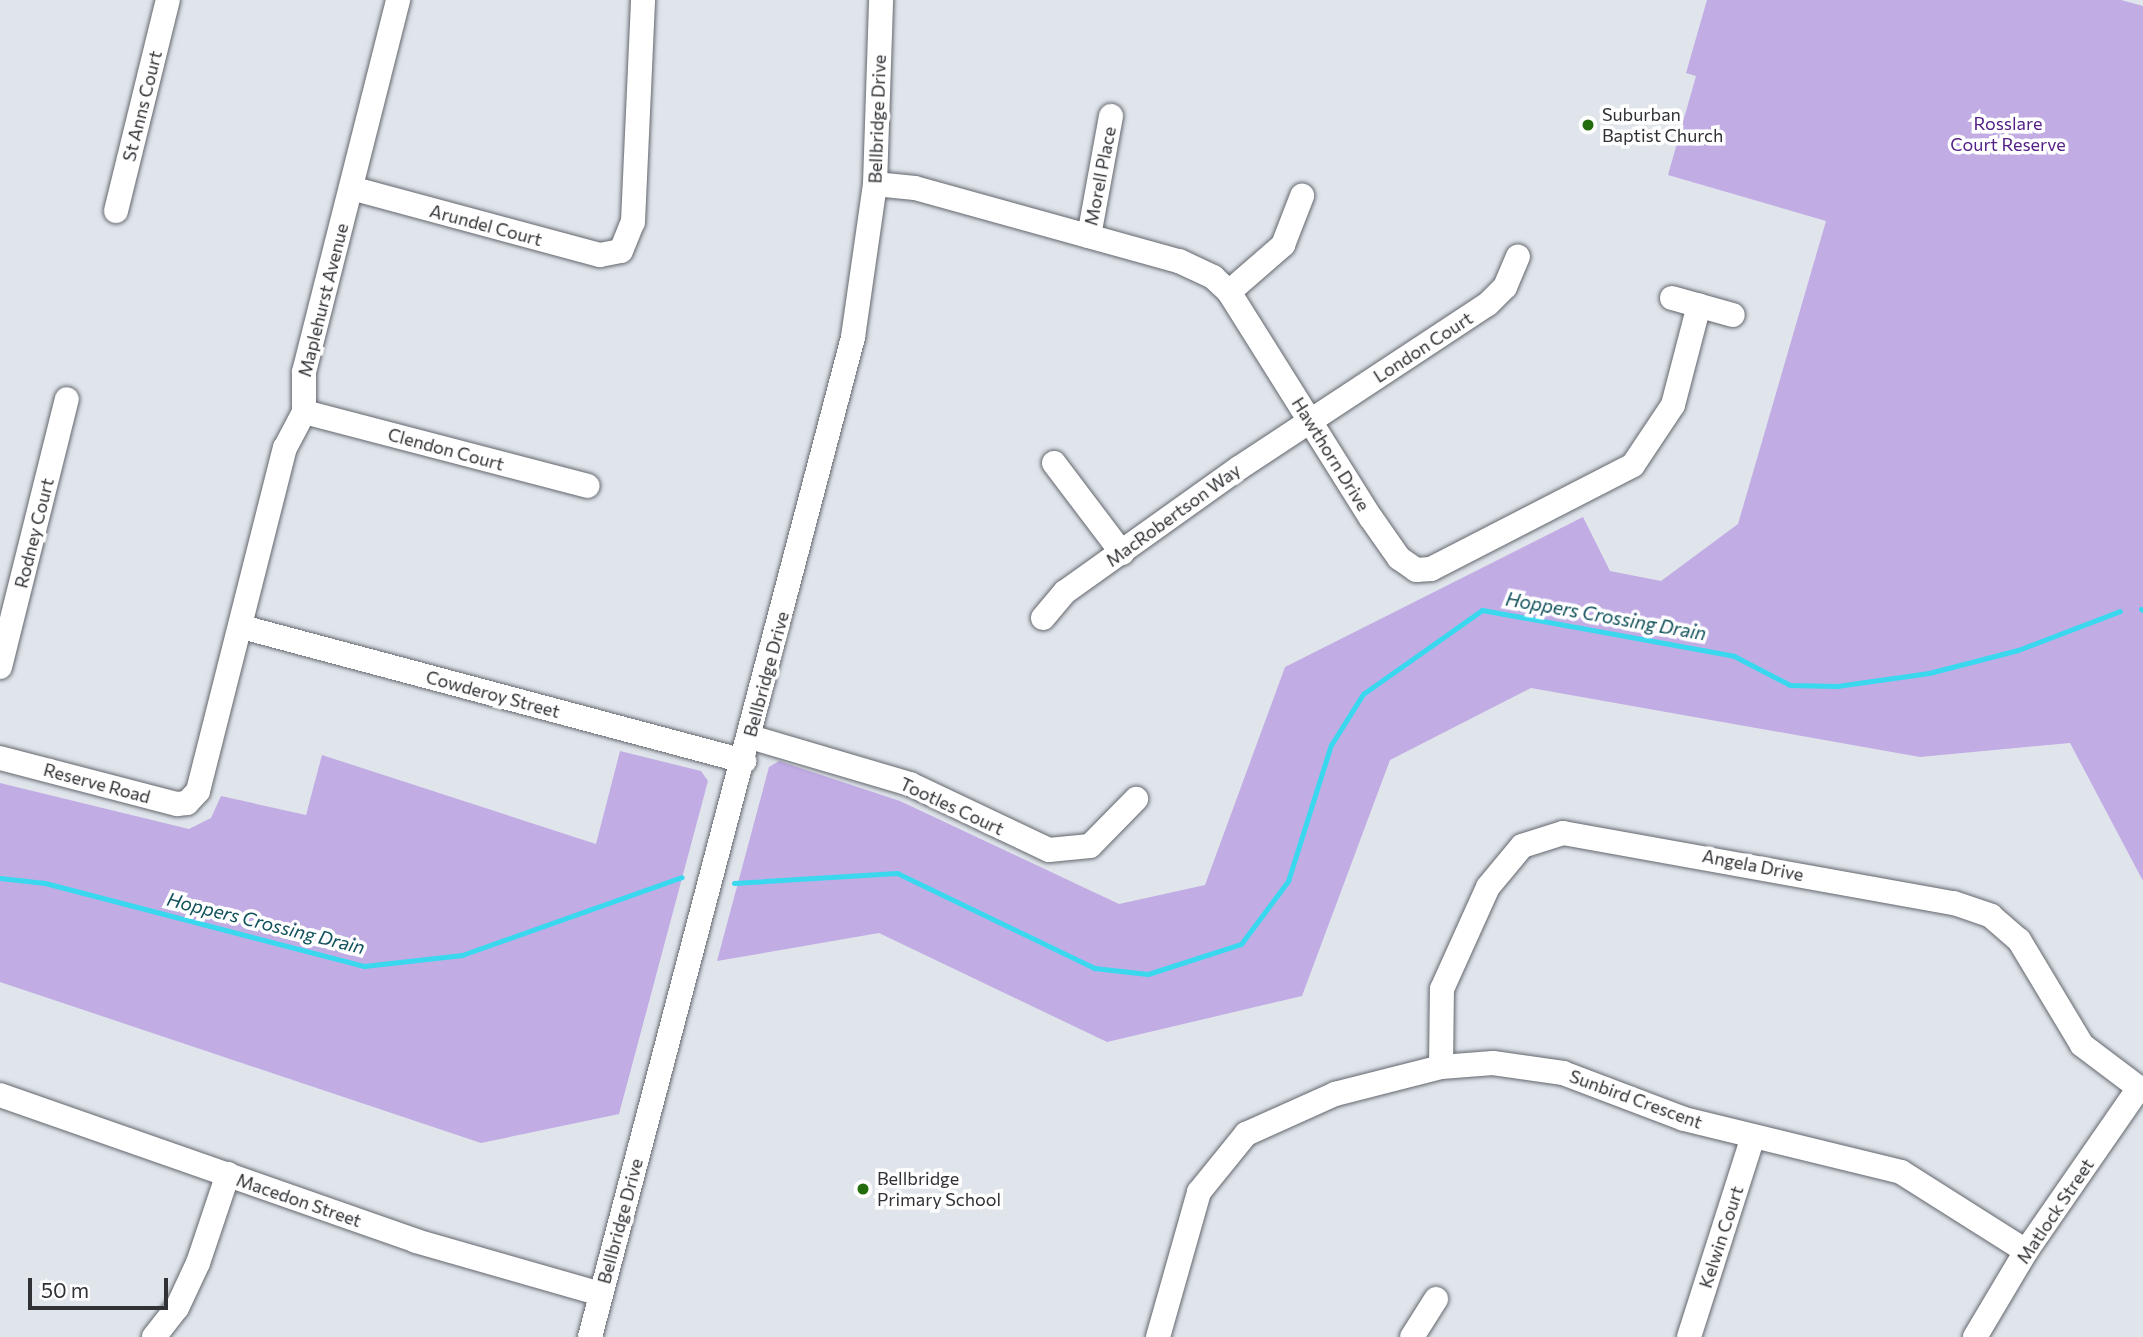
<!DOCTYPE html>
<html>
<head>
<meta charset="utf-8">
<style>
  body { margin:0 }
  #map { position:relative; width:2143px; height:1337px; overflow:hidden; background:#e0e5ec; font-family:Commissioner,sans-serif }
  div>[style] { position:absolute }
  .green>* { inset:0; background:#c1ace4 }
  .stream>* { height:5px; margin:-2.5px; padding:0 2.5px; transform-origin:2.5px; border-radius:2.5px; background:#39d8ef }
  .roads { filter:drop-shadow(0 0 2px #63676d) drop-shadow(0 0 2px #63676d) }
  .minor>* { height:24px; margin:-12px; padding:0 12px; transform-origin:12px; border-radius:12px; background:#fff }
  .dots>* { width:19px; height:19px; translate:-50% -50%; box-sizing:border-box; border:4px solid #fff; border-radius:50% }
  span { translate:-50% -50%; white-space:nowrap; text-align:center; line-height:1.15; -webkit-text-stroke:7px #fff; paint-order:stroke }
  .street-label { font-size:18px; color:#2f3134 }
  .poi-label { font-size:18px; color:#2f3134 }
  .left { translate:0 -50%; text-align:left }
  .park-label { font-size:18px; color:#542187 }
  .water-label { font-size:19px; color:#10515b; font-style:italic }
  .scale { position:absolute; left:28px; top:1278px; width:140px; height:32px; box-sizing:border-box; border:4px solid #2f3134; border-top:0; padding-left:9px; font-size:21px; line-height:24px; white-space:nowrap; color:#2f3134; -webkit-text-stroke:5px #fff; paint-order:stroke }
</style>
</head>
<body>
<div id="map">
  <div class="green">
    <i style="clip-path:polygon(1707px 0,2121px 0,2143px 6px,2143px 881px,2070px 743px,1920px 757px,1531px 688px,1390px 760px,1302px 996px,1107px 1042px,879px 933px,717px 961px,769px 767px,779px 761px,900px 801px,1119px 904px,1205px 885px,1285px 667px,1583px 517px,1610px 571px,1661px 581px,1738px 524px,1826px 221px,1668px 175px,1696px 76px,1686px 73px)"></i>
    <i style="clip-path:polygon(620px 751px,701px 771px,708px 781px,619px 1114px,481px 1143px,0 982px,0 783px,189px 829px,211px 818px,221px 796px,306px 815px,322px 755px,596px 844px)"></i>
  </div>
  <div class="stream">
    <i style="left:2141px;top:609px;width:2px;rotate:27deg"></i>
    <i style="left:0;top:878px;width:45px;rotate:6.3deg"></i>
    <i style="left:45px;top:883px;width:330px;rotate:14.6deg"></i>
    <i style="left:364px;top:966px;width:99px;rotate:-6.4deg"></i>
    <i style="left:462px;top:955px;width:233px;rotate:-19.5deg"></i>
    <i style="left:734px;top:883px;width:163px;rotate:-3.5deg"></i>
    <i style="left:897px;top:873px;width:219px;rotate:25.7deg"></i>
    <i style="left:1094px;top:968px;width:54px;rotate:6.3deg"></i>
    <i style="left:1148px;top:974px;width:98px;rotate:-17.9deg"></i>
    <i style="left:1241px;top:944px;width:79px;rotate:-53.3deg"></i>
    <i style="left:1288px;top:881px;width:143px;rotate:-72.5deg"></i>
    <i style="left:1331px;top:745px;width:60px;rotate:-57.9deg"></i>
    <i style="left:1363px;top:694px;width:146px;rotate:-35.2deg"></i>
    <i style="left:1482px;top:610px;width:256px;rotate:10.3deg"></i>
    <i style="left:1734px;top:656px;width:63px;rotate:27.4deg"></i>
    <i style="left:1790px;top:685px;width:47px;rotate:1.2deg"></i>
    <i style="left:1837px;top:686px;width:93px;rotate:-8deg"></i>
    <i style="left:1929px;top:673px;width:92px;rotate:-14.5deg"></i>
    <i style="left:2018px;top:650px;width:109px;rotate:-20.9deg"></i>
  </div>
  <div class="roads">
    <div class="minor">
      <i style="left:875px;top:184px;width:40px;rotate:5.7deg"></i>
      <i style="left:915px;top:188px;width:274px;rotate:15.5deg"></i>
      <i style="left:1179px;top:261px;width:38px;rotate:25deg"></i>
      <i style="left:1213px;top:277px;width:22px;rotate:43deg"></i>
      <i style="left:1229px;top:292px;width:267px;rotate:57.9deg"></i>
      <i style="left:1371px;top:518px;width:49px;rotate:55deg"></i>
      <i style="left:1399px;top:558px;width:21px;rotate:35deg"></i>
      <i style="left:1416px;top:570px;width:15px;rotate:-4deg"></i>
      <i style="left:1431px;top:569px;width:227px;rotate:-27.2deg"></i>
      <i style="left:1633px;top:465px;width:72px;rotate:-56.3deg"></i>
      <i style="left:1673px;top:405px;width:103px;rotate:-75.4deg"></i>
      <i style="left:351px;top:188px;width:258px;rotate:15.1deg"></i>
      <i style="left:600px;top:255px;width:21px;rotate:-11deg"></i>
      <i style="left:621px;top:251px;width:31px;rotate:-68deg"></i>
      <i style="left:633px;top:222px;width:222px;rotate:-87.4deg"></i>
      <i style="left:116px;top:211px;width:217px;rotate:-76.2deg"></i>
      <i style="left:1089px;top:236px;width:122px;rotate:-79.6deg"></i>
      <i style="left:1229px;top:292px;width:72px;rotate:-41deg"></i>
      <i style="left:1283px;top:245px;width:53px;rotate:-68.8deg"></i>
      <i style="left:1672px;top:298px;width:63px;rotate:15.6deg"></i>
      <i style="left:304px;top:412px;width:293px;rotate:14.6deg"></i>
      <i style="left:1054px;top:463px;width:113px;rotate:52.9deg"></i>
      <i style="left:1043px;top:618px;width:34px;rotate:-50deg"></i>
      <i style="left:1065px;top:592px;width:214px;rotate:-35.5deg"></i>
      <i style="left:1239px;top:468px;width:298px;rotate:-33.4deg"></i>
      <i style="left:1488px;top:304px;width:24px;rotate:-45deg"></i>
      <i style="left:1505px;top:287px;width:33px;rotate:-67deg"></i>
      <i style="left:242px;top:627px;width:520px;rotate:14.95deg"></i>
      <i style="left:0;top:667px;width:276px;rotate:-76deg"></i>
      <i style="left:750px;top:737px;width:167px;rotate:16.4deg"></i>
      <i style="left:910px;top:784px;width:154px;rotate:25.4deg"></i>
      <i style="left:1049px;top:850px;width:41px;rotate:-5.6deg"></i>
      <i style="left:1090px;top:846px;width:66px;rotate:-45.6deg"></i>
      <i style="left:0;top:758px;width:183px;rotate:14.6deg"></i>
      <i style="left:177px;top:804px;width:10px;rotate:-6deg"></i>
      <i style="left:187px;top:803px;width:16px;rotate:-47deg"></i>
      <i style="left:198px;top:791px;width:354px;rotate:-75.8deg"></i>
      <i style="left:285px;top:448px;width:41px;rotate:-62.2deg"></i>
      <i style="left:304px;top:412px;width:40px;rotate:-90deg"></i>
      <i style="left:304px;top:372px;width:384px;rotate:-75.8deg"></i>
      <i style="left:1441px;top:1067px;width:78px;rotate:-89.3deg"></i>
      <i style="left:1442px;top:989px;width:112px;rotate:-65.7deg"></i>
      <i style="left:1488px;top:887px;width:53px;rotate:-50.3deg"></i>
      <i style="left:1522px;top:846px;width:43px;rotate:-17.6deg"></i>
      <i style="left:1563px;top:833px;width:397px;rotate:10.2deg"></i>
      <i style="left:1954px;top:903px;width:39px;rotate:19deg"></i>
      <i style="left:1991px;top:916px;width:37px;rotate:41deg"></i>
      <i style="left:2019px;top:940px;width:122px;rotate:59deg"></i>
      <i style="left:2082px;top:1045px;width:76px;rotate:37deg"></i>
      <i style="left:0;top:1095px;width:441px;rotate:19.3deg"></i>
      <i style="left:416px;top:1241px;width:192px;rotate:16deg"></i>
      <i style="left:154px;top:1337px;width:37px;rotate:-52deg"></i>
      <i style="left:177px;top:1308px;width:50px;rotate:-65deg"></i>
      <i style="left:198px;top:1263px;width:94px;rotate:-71.4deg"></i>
      <i style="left:590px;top:1337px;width:1034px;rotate:-75.26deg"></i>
      <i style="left:853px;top:337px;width:155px;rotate:-81.8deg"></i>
      <i style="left:875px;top:184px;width:184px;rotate:-88.1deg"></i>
      <i style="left:1158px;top:1337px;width:151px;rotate:-74.2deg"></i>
      <i style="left:1199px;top:1192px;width:75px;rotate:-51deg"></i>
      <i style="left:1246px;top:1134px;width:98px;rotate:-24.2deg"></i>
      <i style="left:1335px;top:1094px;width:109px;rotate:-14.3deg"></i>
      <i style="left:1441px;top:1067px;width:52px;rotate:-4.4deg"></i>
      <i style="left:1493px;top:1063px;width:71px;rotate:8.1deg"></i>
      <i style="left:1563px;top:1073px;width:129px;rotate:20.8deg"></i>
      <i style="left:1684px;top:1119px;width:223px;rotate:13.7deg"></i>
      <i style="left:1901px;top:1172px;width:148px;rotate:32.3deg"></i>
      <i style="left:1412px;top:1337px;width:45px;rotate:-57.7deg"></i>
      <i style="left:1689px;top:1337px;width:210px;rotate:-72.3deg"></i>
      <i style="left:1975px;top:1337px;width:100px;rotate:-59.3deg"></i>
      <i style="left:2026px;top:1251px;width:198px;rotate:-55.3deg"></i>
    </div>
  </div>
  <div class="dots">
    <i style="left:1588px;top:125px;background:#226c0c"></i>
    <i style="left:863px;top:1189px;background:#226c0c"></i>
  </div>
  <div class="street-label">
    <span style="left:142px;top:106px;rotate:-76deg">St Anns Court</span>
    <span style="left:877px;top:119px;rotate:-88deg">Bellbridge Drive</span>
    <span style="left:1100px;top:176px;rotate:-79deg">Morell Place</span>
    <span style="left:486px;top:225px;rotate:15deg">Arundel Court</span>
    <span style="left:323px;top:300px;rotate:-76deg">Maplehurst Avenue</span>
    <span style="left:1423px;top:347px;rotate:-33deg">London Court</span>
    <span style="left:446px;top:449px;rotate:15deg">Clendon Court</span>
    <span style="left:1331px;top:454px;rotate:58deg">Hawthorn Drive</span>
    <span style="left:1173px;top:515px;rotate:-36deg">MacRobertson Way</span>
    <span style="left:34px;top:533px;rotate:-76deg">Rodney Court</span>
    <span style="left:766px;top:674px;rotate:-75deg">Bellbridge Drive</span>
    <span style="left:493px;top:694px;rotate:15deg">Cowderoy Street</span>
    <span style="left:97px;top:783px;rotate:15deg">Reserve Road</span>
    <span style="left:952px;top:806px;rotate:25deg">Tootles Court</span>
    <span style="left:1753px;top:865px;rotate:11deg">Angela Drive</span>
    <span style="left:1636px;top:1099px;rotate:20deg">Sunbird Crescent</span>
    <span style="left:299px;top:1200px;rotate:19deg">Macedon Street</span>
    <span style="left:2055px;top:1211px;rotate:-56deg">Matlock Street</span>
    <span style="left:620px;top:1221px;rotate:-75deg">Bellbridge Drive</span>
    <span style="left:1721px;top:1237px;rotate:-72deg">Kelwin Court</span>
  </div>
  <div class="poi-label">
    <span class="left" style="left:1602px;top:125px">Suburban<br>Baptist Church</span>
    <span class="left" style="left:877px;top:1189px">Bellbridge<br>Primary School</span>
  </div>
  <div class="park-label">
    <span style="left:2008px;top:134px">Rosslare<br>Court Reserve</span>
  </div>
  <div class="water-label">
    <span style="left:1606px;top:616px;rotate:10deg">Hoppers Crossing Drain</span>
    <span style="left:266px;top:923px;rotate:14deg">Hoppers Crossing Drain</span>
  </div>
  <div class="scale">50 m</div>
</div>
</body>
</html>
